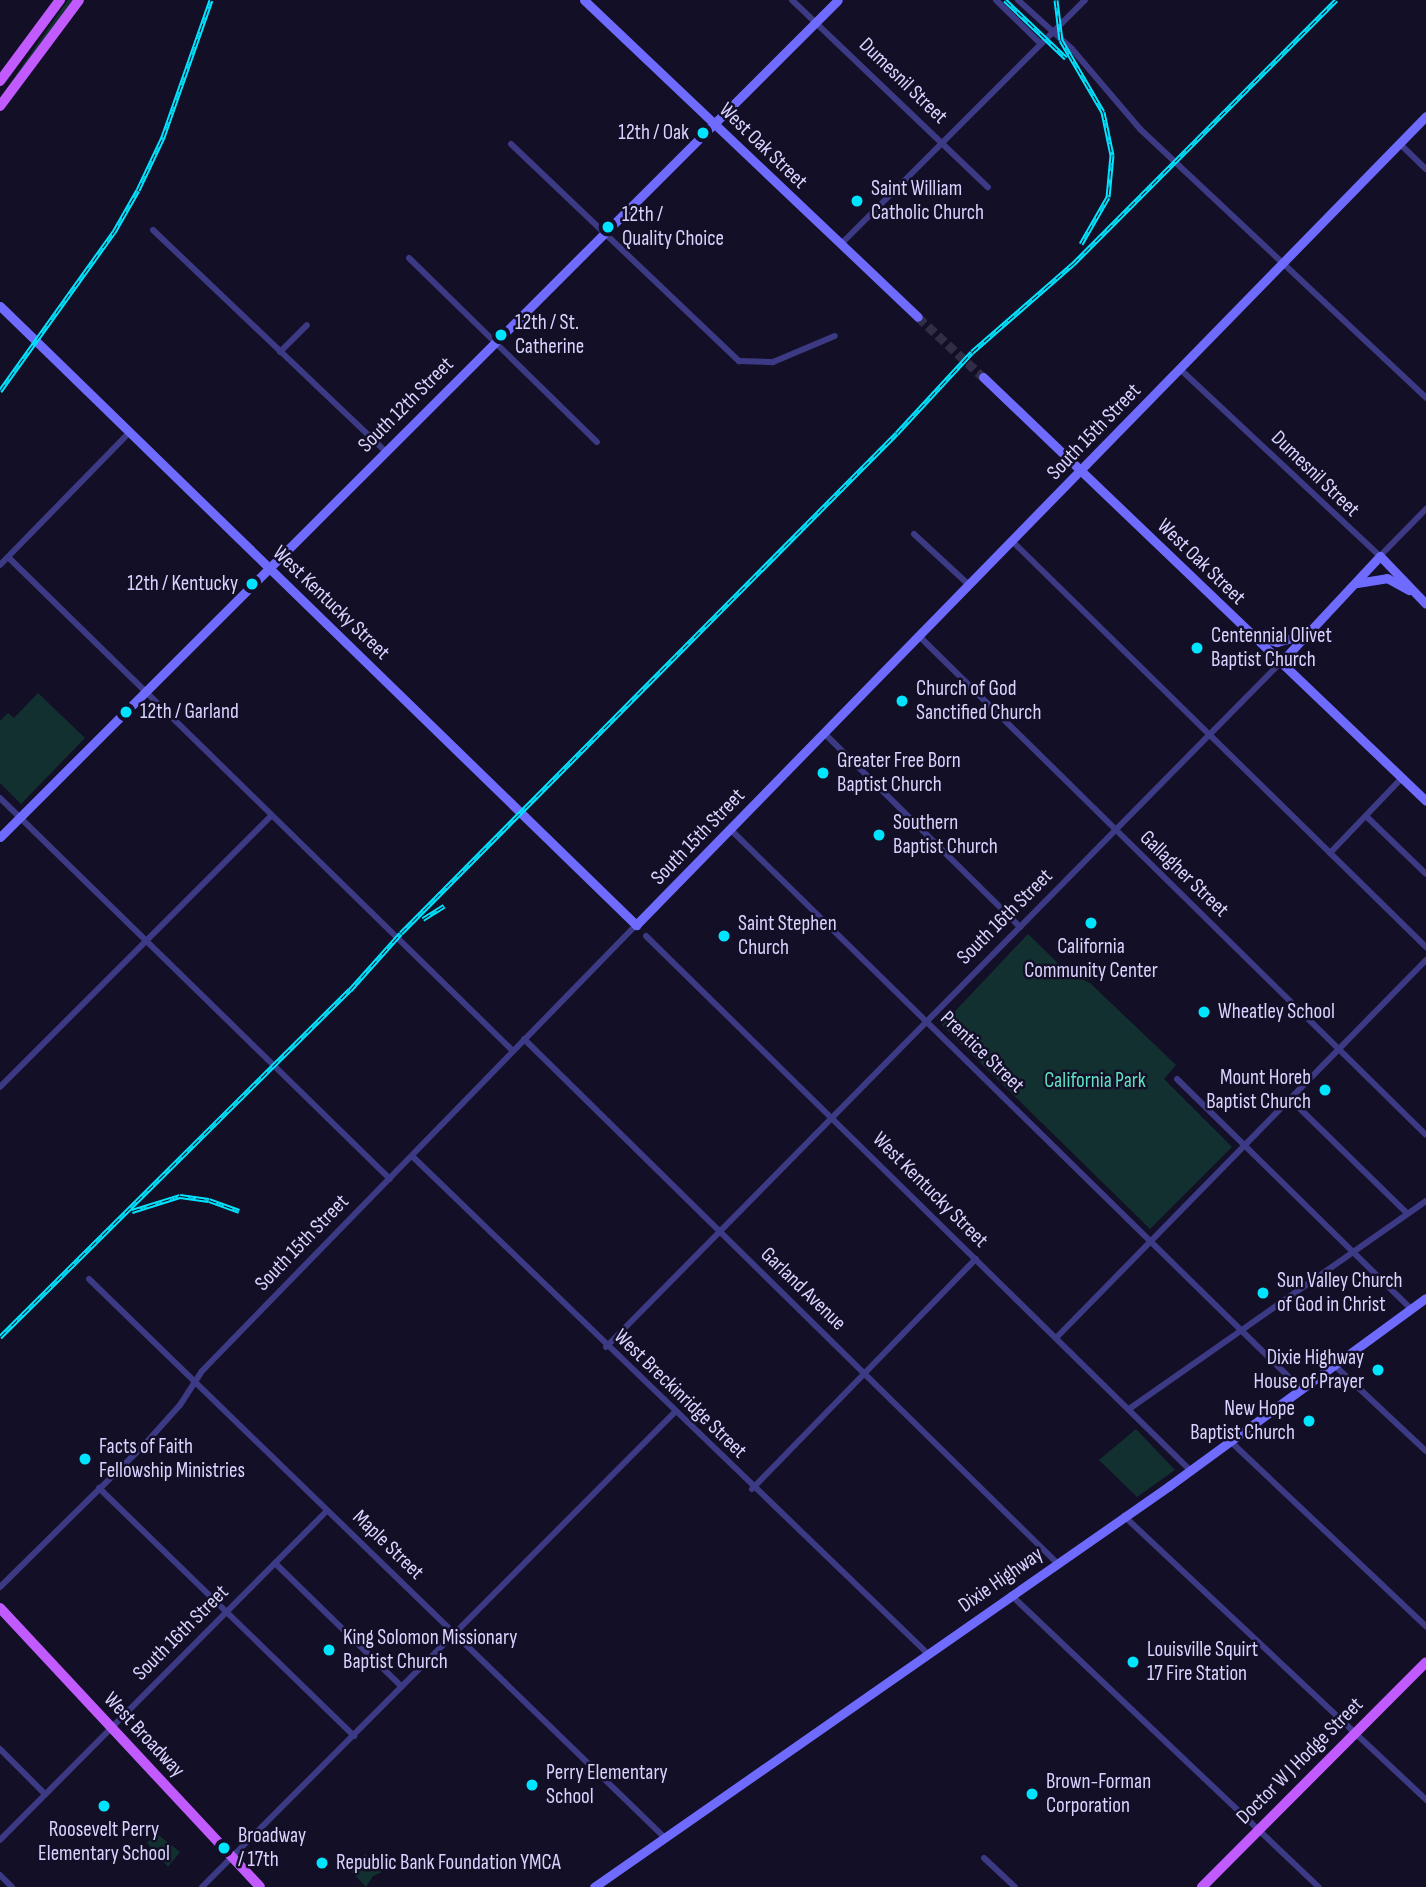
<!DOCTYPE html>
<html>
<head>
<meta charset="utf-8">
<style>
  body { margin:0 }
  #map { position:relative; width:1426px; height:1887px; overflow:hidden; background:#130f26; font-family:"Sofia Sans Condensed",sans-serif }
  div>[style] { position:absolute }
  .green>* { inset:0; background:#12302f }
  .secondary-tunnel>* { height:9px; margin-top:-4.5px; transform-origin:0; background:repeating-linear-gradient(90deg,#312d47 0 9px,transparent 0 13.5px) }
  .street>* { height:6px; margin:-3px; padding:0 3px; transform-origin:3px; border-radius:3px; background:#3d3a85 }
  .secondary>* { height:9px; margin:-4.5px; padding:0 4.5px; transform-origin:4.5px; border-radius:4.5px; background:#6f6bff }
  .primary>* { height:10px; margin:-5px; padding:0 5px; transform-origin:5px; border-radius:5px; background:#c25bff }
  .rail>* { height:5px; margin-top:-2.5px; transform-origin:0; background:repeating-linear-gradient(90deg,#130f26 0 8px,#00e5ff 0 16px); box-sizing:border-box; border-block:2px solid #00e5ff }
  .dots>* { width:19px; height:19px; translate:-50% -50%; box-sizing:border-box; border:4px solid #130f26; border-radius:50% }
  span { translate:-50% -50%; white-space:nowrap; text-align:center; line-height:1.15; -webkit-text-stroke:5px #130f26; paint-order:stroke }
  .street-label { font-size:21px; color:#d9d4ff }
  .poi-label { font-size:21px; color:#d9d4ff }
  .right { translate:-100% -50%; text-align:right }
  .left { translate:0 -50%; text-align:left }
  .park-label { font-size:21px; color:#5fe0c0 }
</style>
</head>
<body>
<div id="map">
  <div class="green">
    <i style="clip-path:polygon(68px 0,74px 0,0 100px,0 98px)"></i>
    <i style="clip-path:polygon(38px 693px,85px 738px,21px 804px,0 783px,0 721px,8px 713px,14px 718px)"></i>
    <i style="clip-path:polygon(1028px 934px,1067px 972px,1090px 983px,1176px 1065px,1164px 1079px,1232px 1147px,1150px 1229px,942px 1025px)"></i>
    <i style="clip-path:polygon(1136px 1429px,1175px 1470px,1137px 1497px,1099px 1460px)"></i>
    <i style="clip-path:polygon(156px 1833px,180px 1852px,168px 1867px,147px 1843px)"></i>
    <i style="clip-path:polygon(365px 1854px,382px 1872px,373px 1876px,366px 1887px,349px 1869px)"></i>
  </div>
  <div class="secondary-tunnel">
    <i style="left:918px;top:317px;width:88px;rotate:42.7deg"></i>
  </div>
  <div class="street">
    <i style="left:792px;top:0;width:271px;rotate:43.7deg"></i>
    <i style="left:996px;top:0;width:63px;rotate:44.4deg"></i>
    <i style="left:1018px;top:0;width:73px;rotate:42.2deg"></i>
    <i style="left:1072px;top:49px;width:105px;rotate:49.6deg"></i>
    <i style="left:1140px;top:129px;width:393px;rotate:43.2deg"></i>
    <i style="left:511px;top:144px;width:315px;rotate:43.6deg"></i>
    <i style="left:739px;top:361px;width:34px;rotate:2deg"></i>
    <i style="left:773px;top:362px;width:67px;rotate:-22.8deg"></i>
    <i style="left:1400px;top:144px;width:36px;rotate:44deg"></i>
    <i style="left:153px;top:230px;width:320px;rotate:43.6deg"></i>
    <i style="left:841px;top:244px;width:345px;rotate:-45deg"></i>
    <i style="left:409px;top:258px;width:263px;rotate:44.4deg"></i>
    <i style="left:280px;top:352px;width:38px;rotate:-45deg"></i>
    <i style="left:1180px;top:369px;width:274px;rotate:43.1deg"></i>
    <i style="left:1380px;top:556px;width:66px;rotate:-45.6deg"></i>
    <i style="left:914px;top:534px;width:75px;rotate:42.8deg"></i>
    <i style="left:1012px;top:541px;width:580px;rotate:44.44deg"></i>
    <i style="left:8px;top:557px;width:706px;rotate:44.37deg"></i>
    <i style="left:0;top:565px;width:186px;rotate:-45.7deg"></i>
    <i style="left:919px;top:636px;width:711px;rotate:44.54deg"></i>
    <i style="left:824px;top:733px;width:276px;rotate:44.7deg"></i>
    <i style="left:0;top:798px;width:545px;rotate:44.33deg"></i>
    <i style="left:1366px;top:816px;width:83px;rotate:44deg"></i>
    <i style="left:730px;top:829px;width:798px;rotate:44.44deg"></i>
    <i style="left:1330px;top:853px;width:104px;rotate:-46.2deg"></i>
    <i style="left:646px;top:936px;width:761px;rotate:44.47deg"></i>
    <i style="left:524px;top:1039px;width:747px;rotate:44.51deg"></i>
    <i style="left:1177px;top:1079px;width:328px;rotate:44.5deg"></i>
    <i style="left:0;top:1087px;width:383px;rotate:-45deg"></i>
    <i style="left:1290px;top:1099px;width:163px;rotate:44.3deg"></i>
    <i style="left:412px;top:1156px;width:716px;rotate:43.98deg"></i>
    <i style="left:89px;top:1279px;width:800px;rotate:44.14deg"></i>
    <i style="left:1056px;top:1338px;width:529px;rotate:-45.61deg"></i>
    <i style="left:606px;top:1347px;width:962px;rotate:-45.42deg"></i>
    <i style="left:1333px;top:1364px;width:127px;rotate:43.1deg"></i>
    <i style="left:1129px;top:1409px;width:363px;rotate:-35deg"></i>
    <i style="left:1229px;top:1440px;width:271px;rotate:43.4deg"></i>
    <i style="left:99px;top:1488px;width:356px;rotate:44.2deg"></i>
    <i style="left:752px;top:1489px;width:321px;rotate:-45.8deg"></i>
    <i style="left:1124px;top:1516px;width:415px;rotate:43.2deg"></i>
    <i style="left:275px;top:1563px;width:177px;rotate:44.3deg"></i>
    <i style="left:0;top:1587px;width:204px;rotate:-44.6deg"></i>
    <i style="left:145px;top:1444px;width:52px;rotate:-48.1deg"></i>
    <i style="left:180px;top:1405px;width:40px;rotate:-57.1deg"></i>
    <i style="left:202px;top:1371px;width:622px;rotate:-45.78deg"></i>
    <i style="left:1011px;top:1595px;width:424px;rotate:43.5deg"></i>
    <i style="left:0;top:1749px;width:64px;rotate:45deg"></i>
    <i style="left:0;top:1840px;width:464px;rotate:-45.2deg"></i>
    <i style="left:984px;top:1858px;width:42px;rotate:43.1deg"></i>
    <i style="left:0;top:1875px;width:17px;rotate:45deg"></i>
    <i style="left:202px;top:1887px;width:669px;rotate:-45.12deg"></i>
  </div>
  <div class="secondary">
    <i style="left:584px;top:0;width:460px;rotate:43.5deg"></i>
    <i style="left:0;top:306px;width:888px;rotate:44.22deg"></i>
    <i style="left:636px;top:925px;width:1131px;rotate:-45.68deg"></i>
    <i style="left:983px;top:377px;width:613px;rotate:43.74deg"></i>
    <i style="left:1357px;top:583px;width:30px;rotate:-9deg"></i>
    <i style="left:1387px;top:578px;width:25px;rotate:29deg"></i>
    <i style="left:1257px;top:636px;width:21px;rotate:17deg"></i>
    <i style="left:1277px;top:642px;width:27px;rotate:-15deg"></i>
    <i style="left:1281px;top:662px;width:145px;rotate:-47deg"></i>
    <i style="left:1380px;top:556px;width:66px;rotate:46.2deg"></i>
    <i style="left:0;top:837px;width:1184px;rotate:-44.97deg"></i>
    <i style="left:594px;top:1887px;width:701px;rotate:-34.89deg"></i>
    <i style="left:1169px;top:1486px;width:318px;rotate:-36.2deg"></i>
  </div>
  <div class="primary">
    <i style="left:0;top:81px;width:101px;rotate:-53.5deg"></i>
    <i style="left:0;top:106px;width:132px;rotate:-53.3deg"></i>
    <i style="left:0;top:1608px;width:381px;rotate:47deg"></i>
    <i style="left:1202px;top:1887px;width:317px;rotate:-45.1deg"></i>
  </div>
  <div class="rail">
    <i style="left:1005px;top:0;width:84px;rotate:43.6deg"></i>
    <i style="left:1056px;top:0;width:40px;rotate:82.9deg"></i>
    <i style="left:1061px;top:40px;width:83px;rotate:59.7deg"></i>
    <i style="left:1103px;top:112px;width:44px;rotate:78.2deg"></i>
    <i style="left:1112px;top:155px;width:42px;rotate:95.4deg"></i>
    <i style="left:1108px;top:197px;width:54px;rotate:119.9deg"></i>
    <i style="left:0;top:391px;width:196px;rotate:-54.4deg"></i>
    <i style="left:114px;top:232px;width:48px;rotate:-60.3deg"></i>
    <i style="left:138px;top:190px;width:59px;rotate:-64.7deg"></i>
    <i style="left:163px;top:137px;width:145px;rotate:-70.7deg"></i>
    <i style="left:423px;top:919px;width:25px;rotate:-32deg"></i>
    <i style="left:132px;top:1211px;width:50px;rotate:-17.4deg"></i>
    <i style="left:180px;top:1196px;width:29px;rotate:8deg"></i>
    <i style="left:209px;top:1200px;width:32px;rotate:20deg"></i>
    <i style="left:0;top:1337px;width:493px;rotate:-44.8deg"></i>
    <i style="left:350px;top:990px;width:76px;rotate:-48.2deg"></i>
    <i style="left:401px;top:933px;width:704px;rotate:-45.23deg"></i>
    <i style="left:897px;top:433px;width:110px;rotate:-47.2deg"></i>
    <i style="left:972px;top:352px;width:134px;rotate:-41.1deg"></i>
    <i style="left:1073px;top:264px;width:373px;rotate:-45.1deg"></i>
  </div>
  <div class="dots">
    <i style="left:703px;top:133px;background:#00e5ff"></i>
    <i style="left:857px;top:201px;background:#00e5ff"></i>
    <i style="left:608px;top:227px;background:#00e5ff"></i>
    <i style="left:501px;top:335px;background:#00e5ff"></i>
    <i style="left:252px;top:584px;background:#00e5ff"></i>
    <i style="left:1197px;top:648px;background:#00e5ff"></i>
    <i style="left:902px;top:701px;background:#00e5ff"></i>
    <i style="left:126px;top:712px;background:#00e5ff"></i>
    <i style="left:823px;top:773px;background:#00e5ff"></i>
    <i style="left:879px;top:835px;background:#00e5ff"></i>
    <i style="left:1091px;top:923px;background:#00e5ff"></i>
    <i style="left:724px;top:936px;background:#00e5ff"></i>
    <i style="left:1204px;top:1012px;background:#00e5ff"></i>
    <i style="left:1325px;top:1090px;background:#00e5ff"></i>
    <i style="left:1263px;top:1293px;background:#00e5ff"></i>
    <i style="left:1378px;top:1370px;background:#00e5ff"></i>
    <i style="left:1309px;top:1421px;background:#00e5ff"></i>
    <i style="left:85px;top:1459px;background:#00e5ff"></i>
    <i style="left:329px;top:1650px;background:#00e5ff"></i>
    <i style="left:1133px;top:1662px;background:#00e5ff"></i>
    <i style="left:532px;top:1785px;background:#00e5ff"></i>
    <i style="left:1032px;top:1794px;background:#00e5ff"></i>
    <i style="left:104px;top:1806px;background:#00e5ff"></i>
    <i style="left:224px;top:1848px;background:#00e5ff"></i>
    <i style="left:322px;top:1863px;background:#00e5ff"></i>
  </div>
  <div class="street-label">
    <span style="left:903px;top:81px;rotate:44deg">Dumesnil Street</span>
    <span style="left:763px;top:146px;rotate:44deg">West Oak Street</span>
    <span style="left:406px;top:405px;rotate:-45deg">South 12th Street</span>
    <span style="left:1094px;top:432px;rotate:-46deg">South 15th Street</span>
    <span style="left:1315px;top:474px;rotate:44deg">Dumesnil Street</span>
    <span style="left:1201px;top:562px;rotate:44deg">West Oak Street</span>
    <span style="left:331px;top:603px;rotate:44deg">West Kentucky Street</span>
    <span style="left:698px;top:837px;rotate:-46deg">South 15th Street</span>
    <span style="left:1184px;top:874px;rotate:44deg">Gallagher Street</span>
    <span style="left:1005px;top:917px;rotate:-45deg">South 16th Street</span>
    <span style="left:982px;top:1052px;rotate:44deg">Prentice Street</span>
    <span style="left:930px;top:1190px;rotate:45deg">West Kentucky Street</span>
    <span style="left:302px;top:1243px;rotate:-46deg">South 15th Street</span>
    <span style="left:803px;top:1289px;rotate:44deg">Garland Avenue</span>
    <span style="left:680px;top:1394px;rotate:44deg">West Breckinridge Street</span>
    <span style="left:388px;top:1545px;rotate:44deg">Maple Street</span>
    <span style="left:1001px;top:1580px;rotate:-35deg">Dixie Highway</span>
    <span style="left:181px;top:1633px;rotate:-45deg">South 16th Street</span>
    <span style="left:144px;top:1735px;rotate:47deg">West Broadway</span>
    <span style="left:1300px;top:1761px;rotate:-45deg">Doctor W J Hodge Street</span>
  </div>
  <div class="poi-label">
    <span class="right" style="left:689px;top:133px">12th / Oak</span>
    <span class="left" style="left:871px;top:201px">Saint William<br>Catholic Church</span>
    <span class="left" style="left:622px;top:227px">12th /<br>Quality Choice</span>
    <span class="left" style="left:515px;top:335px">12th / St.<br>Catherine</span>
    <span class="right" style="left:238px;top:584px">12th / Kentucky</span>
    <span class="left" style="left:1211px;top:648px">Centennial Olivet<br>Baptist Church</span>
    <span class="left" style="left:916px;top:701px">Church of God<br>Sanctified Church</span>
    <span class="left" style="left:140px;top:712px">12th / Garland</span>
    <span class="left" style="left:837px;top:773px">Greater Free Born<br>Baptist Church</span>
    <span class="left" style="left:893px;top:835px">Southern<br>Baptist Church</span>
    <span class="left" style="left:738px;top:936px">Saint Stephen<br>Church</span>
    <span style="left:1091px;top:959px">California<br>Community Center</span>
    <span class="left" style="left:1218px;top:1012px">Wheatley School</span>
    <span class="right" style="left:1311px;top:1090px">Mount Horeb<br>Baptist Church</span>
    <span class="left" style="left:1277px;top:1293px">Sun Valley Church<br>of God in Christ</span>
    <span class="right" style="left:1364px;top:1370px">Dixie Highway<br>House of Prayer</span>
    <span class="right" style="left:1295px;top:1421px">New Hope<br>Baptist Church</span>
    <span class="left" style="left:99px;top:1459px">Facts of Faith<br>Fellowship Ministries</span>
    <span class="left" style="left:343px;top:1650px">King Solomon Missionary<br>Baptist Church</span>
    <span class="left" style="left:1147px;top:1662px">Louisville Squirt<br>17 Fire Station</span>
    <span class="left" style="left:546px;top:1785px">Perry Elementary<br>School</span>
    <span class="left" style="left:1046px;top:1794px">Brown-Forman<br>Corporation</span>
    <span style="left:104px;top:1842px">Roosevelt Perry<br>Elementary School</span>
    <span class="left" style="left:238px;top:1848px">Broadway<br>/ 17th</span>
    <span class="left" style="left:336px;top:1863px">Republic Bank Foundation YMCA</span>
  </div>
  <div class="park-label">
    <span style="left:1095px;top:1081px">California Park</span>
  </div>
</div>
</body>
</html>
